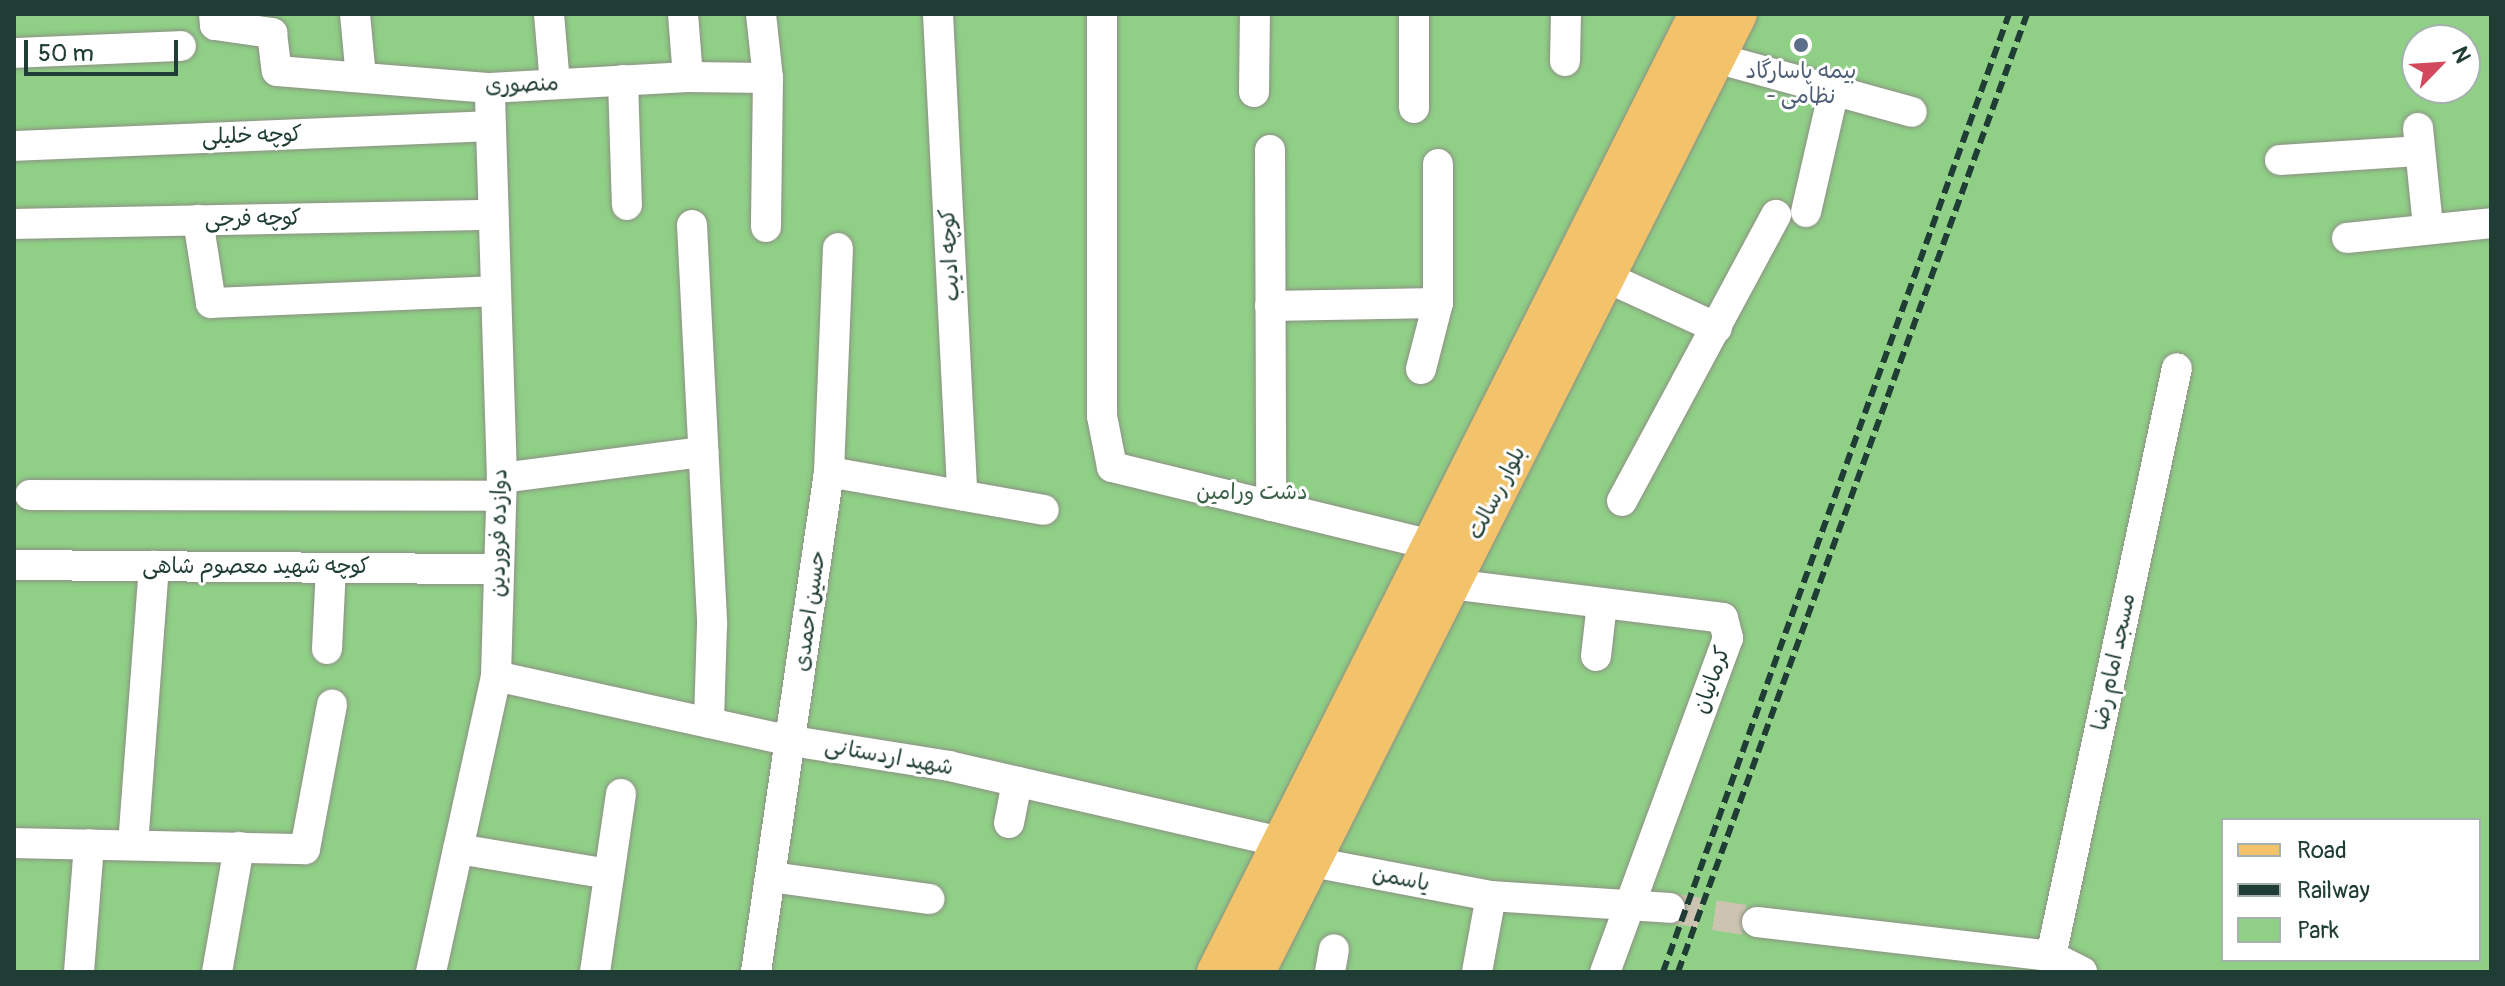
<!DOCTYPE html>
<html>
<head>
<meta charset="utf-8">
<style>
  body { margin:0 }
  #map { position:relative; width:2505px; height:986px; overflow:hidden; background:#f7e4cf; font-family:Pangolin,"Playpen Sans Arabic",sans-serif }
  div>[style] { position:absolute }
  .green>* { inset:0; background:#8fcf86 }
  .minor-tunnel>* { height:30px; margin-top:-15px; transform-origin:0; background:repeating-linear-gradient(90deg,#ccc3b0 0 30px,transparent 0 45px) }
  .roads { filter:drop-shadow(0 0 2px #8b9082) drop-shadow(0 0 2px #8b9082) }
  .minor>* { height:30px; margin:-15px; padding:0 15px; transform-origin:15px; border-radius:15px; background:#fff }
  .major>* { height:38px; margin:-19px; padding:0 19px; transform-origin:19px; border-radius:19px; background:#f2c36a }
  .rail>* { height:6px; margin-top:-3px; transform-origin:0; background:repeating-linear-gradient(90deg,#1f3d34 0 12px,transparent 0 18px) }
  .dots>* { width:22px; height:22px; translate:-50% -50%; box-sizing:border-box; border:4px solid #fff; border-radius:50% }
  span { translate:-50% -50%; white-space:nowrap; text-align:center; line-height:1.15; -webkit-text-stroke:6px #fff; paint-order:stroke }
  .service-label { font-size:22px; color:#4e5e75 }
  .street-label { font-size:22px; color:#1f3d34 }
  .park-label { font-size:22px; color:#3b6248 }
  .frame { position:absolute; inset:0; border:16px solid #1f3d34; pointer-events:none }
  .legend { position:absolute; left:2221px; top:818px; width:260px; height:144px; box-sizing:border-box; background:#fff; border:2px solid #a5b1ae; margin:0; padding:10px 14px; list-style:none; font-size:24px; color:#1f3d34 }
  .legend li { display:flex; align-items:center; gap:16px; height:40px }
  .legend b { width:40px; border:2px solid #a5b1ae }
  .north { position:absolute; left:2401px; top:24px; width:80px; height:80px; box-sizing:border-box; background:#fff; border:2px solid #a5b1ae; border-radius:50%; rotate:65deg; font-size:22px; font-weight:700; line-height:32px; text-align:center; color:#1f3d34 }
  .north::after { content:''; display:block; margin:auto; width:28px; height:36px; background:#d1495b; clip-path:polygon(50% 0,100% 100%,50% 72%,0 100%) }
  .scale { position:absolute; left:24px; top:40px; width:154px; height:36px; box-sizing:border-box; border:4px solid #1f3d34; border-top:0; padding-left:10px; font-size:24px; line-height:28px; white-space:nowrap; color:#1f3d34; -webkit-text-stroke:6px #fff; paint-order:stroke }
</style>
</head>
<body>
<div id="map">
  <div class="green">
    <i style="clip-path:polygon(evenodd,14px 14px,2491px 14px,2491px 972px,14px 972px,14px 14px,2417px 40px,2465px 40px,2465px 88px,2417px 88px,2417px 40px,14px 14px,2223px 820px,2479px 820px,2479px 960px,2223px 960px,2223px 820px)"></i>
  </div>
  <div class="minor-tunnel">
    <i style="left:1670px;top:908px;width:88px;rotate:9.1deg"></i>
  </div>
  <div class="roads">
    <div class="minor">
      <i style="left:214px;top:14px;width:11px;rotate:85deg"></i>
      <i style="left:215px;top:25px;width:58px;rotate:8deg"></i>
      <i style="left:272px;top:33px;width:38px;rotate:83deg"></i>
      <i style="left:277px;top:71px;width:214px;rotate:4.6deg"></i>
      <i style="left:490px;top:88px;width:198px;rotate:-3.2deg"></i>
      <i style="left:688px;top:77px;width:80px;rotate:0.7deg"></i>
      <i style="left:355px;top:14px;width:63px;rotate:84.6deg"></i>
      <i style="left:549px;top:14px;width:70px;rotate:85.1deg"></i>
      <i style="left:683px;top:14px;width:63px;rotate:85.5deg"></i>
      <i style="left:761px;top:14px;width:64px;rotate:83.8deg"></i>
      <i style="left:768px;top:78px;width:149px;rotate:90.8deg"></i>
      <i style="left:938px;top:14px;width:482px;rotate:87.1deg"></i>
      <i style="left:1102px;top:14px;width:402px;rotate:90deg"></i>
      <i style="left:1102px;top:416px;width:52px;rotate:78.9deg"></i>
      <i style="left:1112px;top:467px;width:328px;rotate:13.7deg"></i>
      <i style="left:1414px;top:14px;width:94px;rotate:90deg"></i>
      <i style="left:14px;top:53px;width:167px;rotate:-2.4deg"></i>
      <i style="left:1716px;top:58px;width:203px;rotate:15.4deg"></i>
      <i style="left:1565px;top:61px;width:47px;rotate:-88.8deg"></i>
      <i style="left:623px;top:80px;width:125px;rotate:88.2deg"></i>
      <i style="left:1254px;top:92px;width:78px;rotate:-89.3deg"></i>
      <i style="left:2418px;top:128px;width:100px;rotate:84.2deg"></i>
      <i style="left:14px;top:146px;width:476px;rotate:-2.4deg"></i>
      <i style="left:1270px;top:150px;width:356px;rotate:89.8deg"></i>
      <i style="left:2280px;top:160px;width:138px;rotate:-3.7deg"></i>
      <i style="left:1806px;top:212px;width:125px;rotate:-77.1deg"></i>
      <i style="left:198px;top:220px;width:84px;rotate:81.1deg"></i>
      <i style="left:211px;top:303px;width:284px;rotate:-2.4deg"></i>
      <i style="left:14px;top:224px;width:478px;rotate:-1.1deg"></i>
      <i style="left:692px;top:225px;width:400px;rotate:87.1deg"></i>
      <i style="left:712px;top:625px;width:98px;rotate:91.8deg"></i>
      <i style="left:2347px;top:238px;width:145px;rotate:-5.9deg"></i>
      <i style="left:1606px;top:277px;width:122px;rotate:24.7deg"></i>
      <i style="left:1270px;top:306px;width:168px;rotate:-1deg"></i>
      <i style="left:1421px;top:369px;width:68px;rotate:-75.6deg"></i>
      <i style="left:1438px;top:303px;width:139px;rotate:-90deg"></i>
      <i style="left:829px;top:472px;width:218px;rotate:10deg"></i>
      <i style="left:502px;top:478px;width:203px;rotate:-7.4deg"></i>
      <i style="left:30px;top:495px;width:471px;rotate:0.1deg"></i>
      <i style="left:1622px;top:501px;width:325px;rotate:-61.7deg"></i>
      <i style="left:14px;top:565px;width:485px;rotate:0.5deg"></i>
      <i style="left:1451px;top:584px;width:274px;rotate:7.1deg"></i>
      <i style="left:1723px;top:618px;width:21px;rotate:76deg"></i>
      <i style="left:1728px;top:638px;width:356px;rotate:110.2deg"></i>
      <i style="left:327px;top:649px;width:81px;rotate:-87.2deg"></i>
      <i style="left:1596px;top:656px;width:53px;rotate:-83.5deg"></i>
      <i style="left:496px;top:676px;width:303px;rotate:12.4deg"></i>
      <i style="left:792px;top:741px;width:159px;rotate:9deg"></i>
      <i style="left:949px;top:766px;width:342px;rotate:12.9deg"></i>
      <i style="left:1009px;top:823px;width:42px;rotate:-79deg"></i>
      <i style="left:14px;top:843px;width:291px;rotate:1.2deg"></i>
      <i style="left:305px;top:849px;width:147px;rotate:-79.4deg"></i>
      <i style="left:133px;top:845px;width:280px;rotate:-85.7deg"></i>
      <i style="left:458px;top:849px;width:153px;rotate:9.4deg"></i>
      <i style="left:1312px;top:862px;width:182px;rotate:10.8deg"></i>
      <i style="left:1491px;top:896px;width:179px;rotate:3.8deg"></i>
      <i style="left:771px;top:877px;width:160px;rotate:7.9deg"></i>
      <i style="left:1757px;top:922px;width:296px;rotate:6.6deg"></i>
      <i style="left:2051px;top:956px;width:35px;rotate:27deg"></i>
      <i style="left:2051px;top:956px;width:601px;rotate:-77.91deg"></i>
      <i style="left:79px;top:972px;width:128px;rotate:-85.5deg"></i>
      <i style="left:217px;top:972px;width:127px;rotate:-80deg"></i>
      <i style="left:431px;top:972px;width:303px;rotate:-77.6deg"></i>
      <i style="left:496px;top:676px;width:198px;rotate:-88.3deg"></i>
      <i style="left:502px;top:478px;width:390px;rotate:-91.8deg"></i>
      <i style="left:595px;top:972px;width:180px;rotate:-81.7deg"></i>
      <i style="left:756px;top:972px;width:505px;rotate:-81.69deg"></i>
      <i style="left:829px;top:472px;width:224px;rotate:-87.7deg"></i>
      <i style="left:1330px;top:972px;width:23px;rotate:-80deg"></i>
      <i style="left:1477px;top:972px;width:77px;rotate:-79.6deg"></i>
    </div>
    <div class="major">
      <i style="left:1216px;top:972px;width:1072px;rotate:-63.29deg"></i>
      <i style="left:1256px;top:972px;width:1072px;rotate:-63.29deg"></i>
    </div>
  </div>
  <div class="rail">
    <i style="left:1663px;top:972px;width:1019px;rotate:-70.14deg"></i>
    <i style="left:1678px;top:972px;width:1020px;rotate:-69.98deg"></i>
  </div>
  <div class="dots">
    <i style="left:1801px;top:45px;background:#5c6f8a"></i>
  </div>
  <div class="service-label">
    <span style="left:1801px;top:84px">بیمه پاسارگاد<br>- نظامی</span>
  </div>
  <div class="street-label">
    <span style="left:522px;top:85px;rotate:-2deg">منصوری</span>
    <span style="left:252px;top:136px;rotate:-2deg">کوچه خلیلی</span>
    <span style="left:253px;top:219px;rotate:-1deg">کوچه فرجی</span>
    <span style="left:950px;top:255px;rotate:-93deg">کوچه ادیب</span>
    <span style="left:1497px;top:493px;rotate:-63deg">بلوار رسالت</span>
    <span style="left:499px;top:533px;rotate:-89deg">دوازده فروردین</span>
    <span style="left:256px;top:567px">کوچه شهید معصوم شاهی</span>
    <span style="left:810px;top:611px;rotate:-82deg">حسین احمدی</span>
    <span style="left:2114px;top:662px;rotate:-78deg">مسجد امام رضا</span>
    <span style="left:1712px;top:680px;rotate:-70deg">کرمانیان</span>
    <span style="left:889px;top:757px;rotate:10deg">شهید اردستانی</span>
    <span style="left:1401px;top:879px;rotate:11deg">یاسمن</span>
  </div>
  <div class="park-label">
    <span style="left:1252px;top:493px">دشت ورامین</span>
  </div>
  <div class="frame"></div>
  <ul class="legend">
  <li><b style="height:10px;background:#f2c36a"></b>Road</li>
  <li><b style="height:10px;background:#1f3d34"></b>Railway</li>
  <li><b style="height:22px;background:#8fcf86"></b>Park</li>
  </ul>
  <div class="north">N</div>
  <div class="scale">50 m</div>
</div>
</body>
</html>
